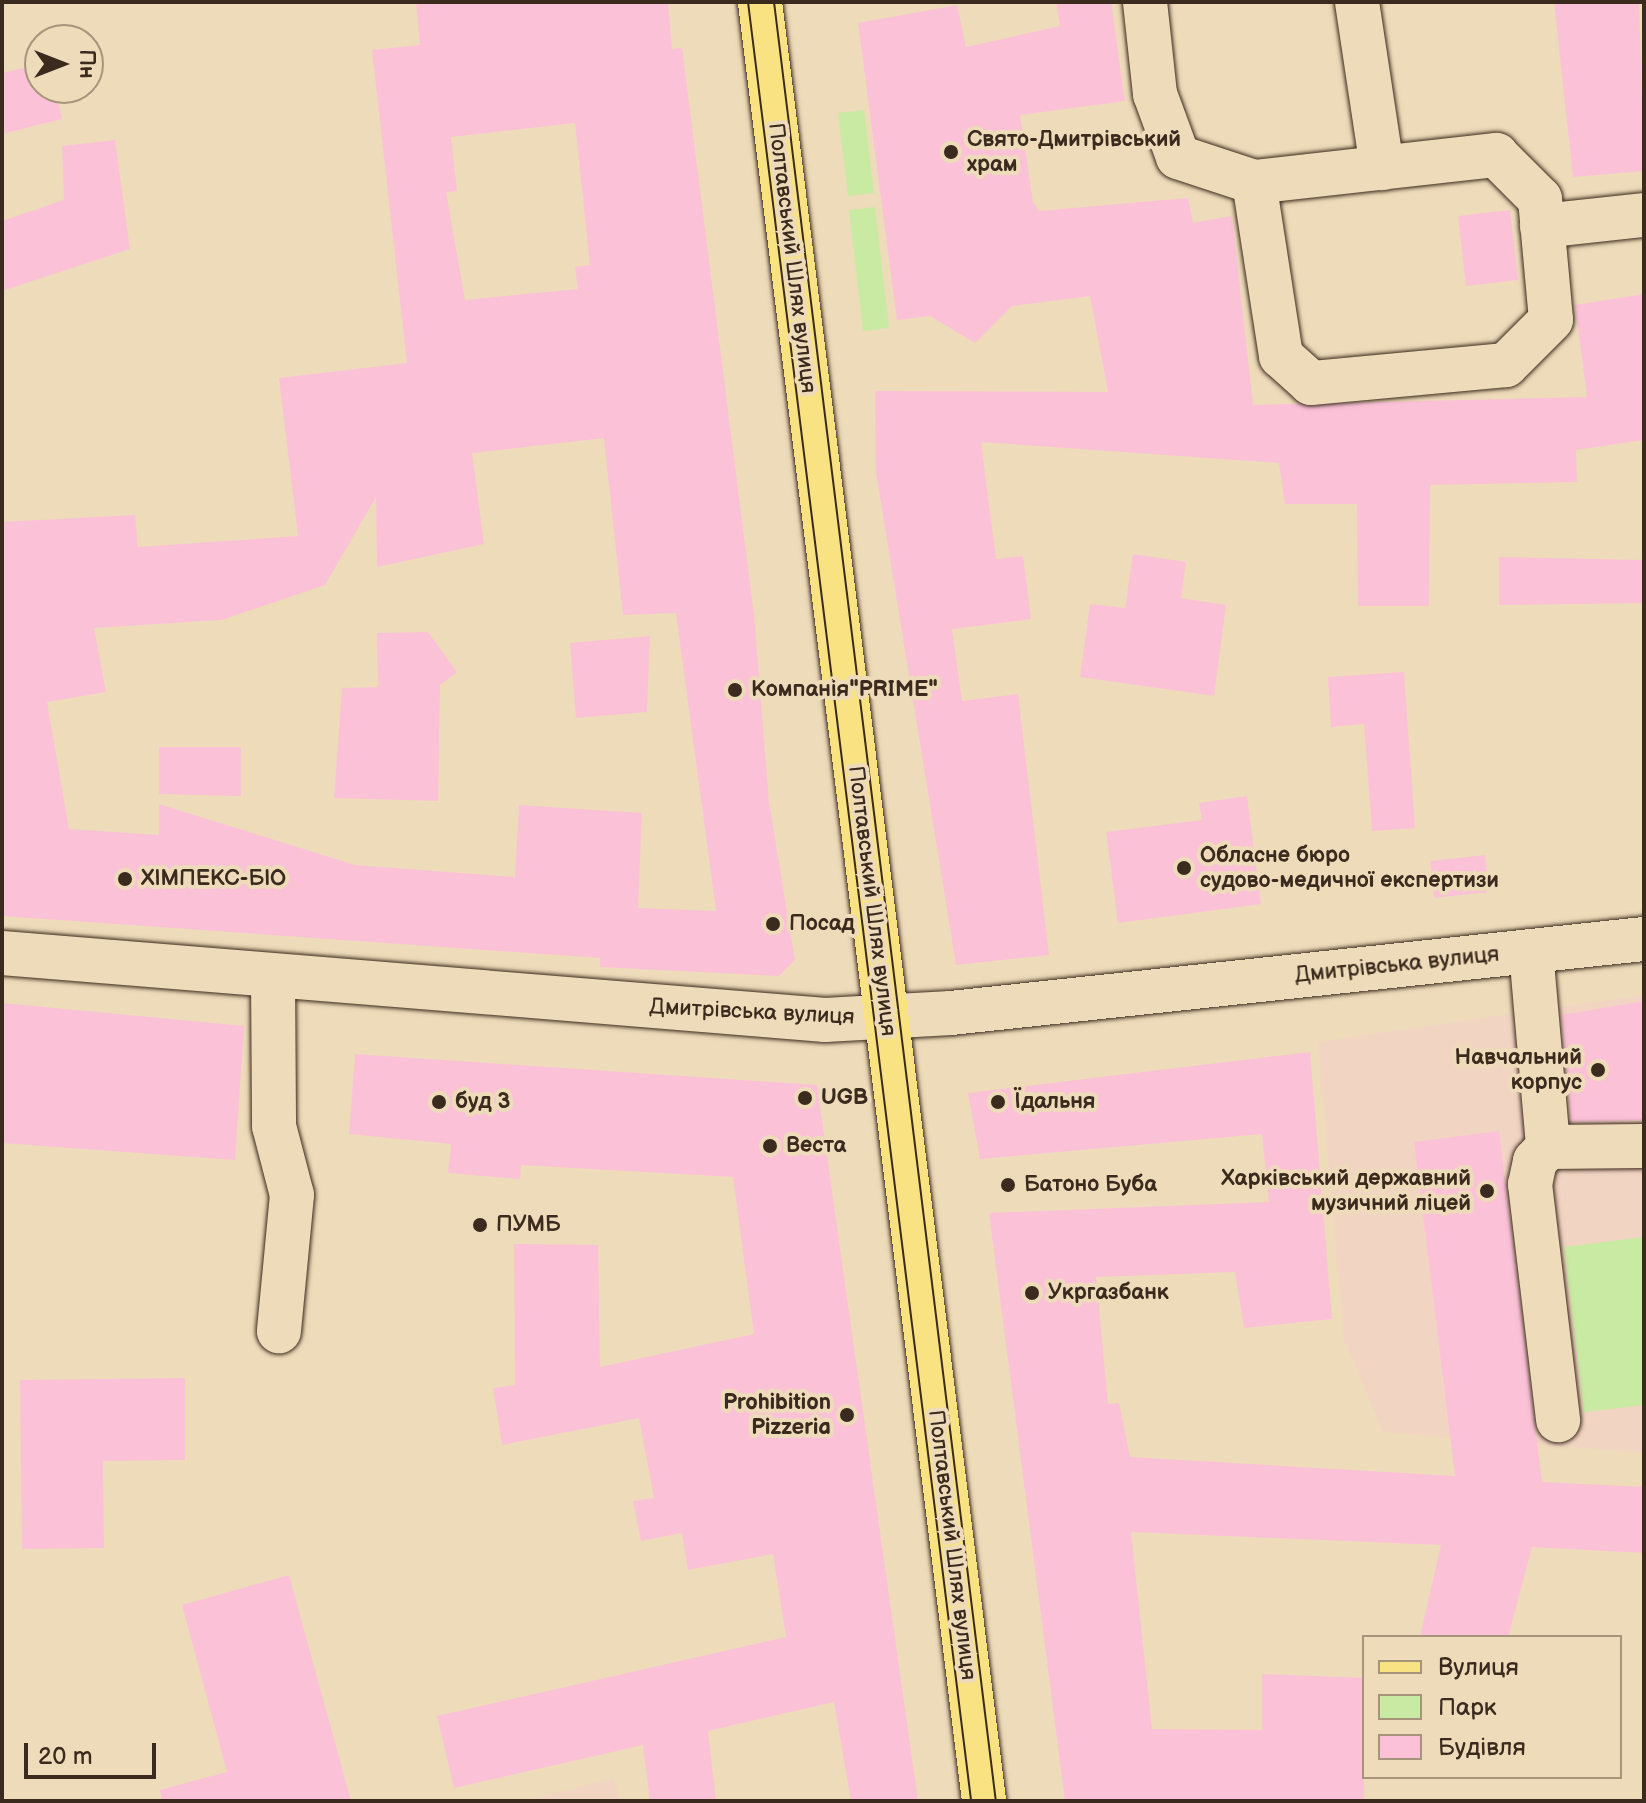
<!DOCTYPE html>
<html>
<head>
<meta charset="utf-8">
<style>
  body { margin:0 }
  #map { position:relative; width:1646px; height:1803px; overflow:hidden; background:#eedbb9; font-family:"Balsamiq Sans",sans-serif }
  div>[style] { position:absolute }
  .built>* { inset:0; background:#f2d4c2 }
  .green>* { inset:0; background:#c8eaa3 }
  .building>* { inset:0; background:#fbc2d7 }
  .roads { filter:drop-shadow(0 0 2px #3b2a1e) drop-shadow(0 0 2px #3b2a1e) }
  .minor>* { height:44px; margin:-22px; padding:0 22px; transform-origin:22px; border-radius:22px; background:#eedbb9 }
  .major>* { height:44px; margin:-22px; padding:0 22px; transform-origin:22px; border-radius:22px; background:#f8e281 }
  .tram>* { height:2px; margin:-1px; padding:0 1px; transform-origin:1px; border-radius:1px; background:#3b2a1e }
  .dots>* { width:22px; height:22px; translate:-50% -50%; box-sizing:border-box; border:4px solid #eedbb9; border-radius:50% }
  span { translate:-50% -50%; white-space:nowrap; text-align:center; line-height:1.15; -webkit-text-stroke:8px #eedbb9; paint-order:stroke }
  .poi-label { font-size:22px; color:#3b2a1e; font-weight:700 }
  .left { translate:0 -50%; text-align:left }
  .right { translate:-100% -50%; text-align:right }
  .street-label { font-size:22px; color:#3b2a1e }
  .frame { position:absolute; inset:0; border:4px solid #3b2a1e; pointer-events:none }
  .legend { position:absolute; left:1362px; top:1635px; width:260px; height:144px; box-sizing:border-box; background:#eedbb9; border:2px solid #a6947b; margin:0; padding:10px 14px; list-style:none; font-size:24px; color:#3b2a1e }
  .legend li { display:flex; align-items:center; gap:16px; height:40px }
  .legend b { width:40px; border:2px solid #a6947b }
  .north { position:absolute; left:24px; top:24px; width:80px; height:80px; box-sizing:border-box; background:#eedbb9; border:2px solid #a6947b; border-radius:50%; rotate:90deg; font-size:22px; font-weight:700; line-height:32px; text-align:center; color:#3b2a1e }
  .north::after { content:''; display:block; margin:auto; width:28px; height:36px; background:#3b2a1e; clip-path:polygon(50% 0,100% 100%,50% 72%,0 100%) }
  .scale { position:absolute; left:24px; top:1743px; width:132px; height:36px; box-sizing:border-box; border:4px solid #3b2a1e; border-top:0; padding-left:10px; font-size:24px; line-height:28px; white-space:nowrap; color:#3b2a1e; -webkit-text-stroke:6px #eedbb9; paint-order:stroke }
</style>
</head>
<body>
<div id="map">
  <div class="built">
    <i style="clip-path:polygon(1644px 995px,1644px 1453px,1383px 1432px,1344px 1339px,1318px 1042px)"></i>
    <i style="clip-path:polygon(614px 1778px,620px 1801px,526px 1801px)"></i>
  </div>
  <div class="green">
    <i style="clip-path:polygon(864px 110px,874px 193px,848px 196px,838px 113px)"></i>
    <i style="clip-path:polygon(875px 207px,889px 328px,863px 331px,849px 210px)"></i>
    <i style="clip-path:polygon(1644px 1237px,1644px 1405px,1584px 1412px,1564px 1247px)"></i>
  </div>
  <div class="building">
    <i style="clip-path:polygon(evenodd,416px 2px,668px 2px,672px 49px,682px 48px,754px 615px,769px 802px,795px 960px,779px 976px,600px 967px,600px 958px,2px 916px,2px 522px,135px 515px,138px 547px,298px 536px,279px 378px,407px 363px,372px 50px,420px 45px,416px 2px,575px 123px,590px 265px,575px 267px,578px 289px,465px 300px,446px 192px,457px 191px,451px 137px,575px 123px,416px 2px,604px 438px,623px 615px,676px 613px,716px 911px,638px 908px,642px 813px,519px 805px,515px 877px,355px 865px,159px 804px,159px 835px,69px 829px,47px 702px,106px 692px,94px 628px,221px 620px,325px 585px,376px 497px,377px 567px,484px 544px,472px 453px,604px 438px)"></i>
    <i style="clip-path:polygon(1056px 2px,1111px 2px,1125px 101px,1020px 115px,1033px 202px,1039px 211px,1188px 198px,1193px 223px,1232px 216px,1253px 405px,1587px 397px,1575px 305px,1644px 294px,1644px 440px,1576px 450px,1577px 482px,1430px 485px,1429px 606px,1358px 606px,1357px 504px,1285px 504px,1279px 463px,981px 442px,996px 559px,1023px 556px,1031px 619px,952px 629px,962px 701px,1018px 694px,1049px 955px,956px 965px,876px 472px,875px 391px,1108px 392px,1090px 296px,1012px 306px,975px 343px,930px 316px,897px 320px,858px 23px,957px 5px,966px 47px,1060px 26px)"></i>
    <i style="clip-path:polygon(1554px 2px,1639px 2px,1644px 171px,1573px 177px)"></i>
    <i style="clip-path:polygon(40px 64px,40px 88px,55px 88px,62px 119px,2px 134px,2px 73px)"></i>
    <i style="clip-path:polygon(115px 140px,130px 249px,2px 291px,2px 221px,64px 200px,62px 146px)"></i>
    <i style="clip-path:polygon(1510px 210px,1518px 280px,1466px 286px,1458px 216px)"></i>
    <i style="clip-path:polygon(1133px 554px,1186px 562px,1181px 598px,1226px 605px,1214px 696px,1080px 677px,1090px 604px,1125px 608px)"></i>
    <i style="clip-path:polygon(1499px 557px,1644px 560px,1644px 603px,1499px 605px)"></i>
    <i style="clip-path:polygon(428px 632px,457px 672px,440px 685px,438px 801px,334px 798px,342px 688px,378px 687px,377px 633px)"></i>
    <i style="clip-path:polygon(650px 636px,647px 712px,576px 718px,570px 643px)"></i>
    <i style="clip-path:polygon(1404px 672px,1415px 828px,1372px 831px,1364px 724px,1331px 727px,1328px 677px)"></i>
    <i style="clip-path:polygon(159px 747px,241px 747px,241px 796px,159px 794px)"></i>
    <i style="clip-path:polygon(1247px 796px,1261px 904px,1118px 923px,1106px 832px,1202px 820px,1199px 803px)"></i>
    <i style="clip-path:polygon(1485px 855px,1489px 892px,1434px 898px,1430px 861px)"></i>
    <i style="clip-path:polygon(1644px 1001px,1644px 1120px,1571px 1122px,1562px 1015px)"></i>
    <i style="clip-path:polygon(2px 1003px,244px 1026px,235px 1160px,2px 1143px)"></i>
    <i style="clip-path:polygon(1310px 1052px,1332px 1319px,1244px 1328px,1235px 1272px,1096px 1277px,1108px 1404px,1119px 1403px,1130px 1457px,1455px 1476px,1414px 1142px,1499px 1131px,1542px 1482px,1644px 1487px,1644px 1553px,1532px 1547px,1508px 1637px,1420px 1637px,1441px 1545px,1131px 1532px,1152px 1729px,1262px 1730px,1262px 1674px,1364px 1678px,1364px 1801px,1065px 1801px,989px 1213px,1269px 1202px,1262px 1134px,980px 1159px,968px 1093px)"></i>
    <i style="clip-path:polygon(355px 1054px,817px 1085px,918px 1801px,851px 1801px,834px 1702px,708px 1731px,716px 1801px,650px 1801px,643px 1745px,454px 1788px,437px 1716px,786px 1637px,773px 1554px,688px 1570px,682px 1533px,641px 1541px,633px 1501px,654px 1498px,639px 1418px,502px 1445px,493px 1388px,515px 1385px,514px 1244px,598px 1245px,600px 1367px,754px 1334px,733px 1177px,521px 1165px,520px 1179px,448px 1173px,451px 1144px,349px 1134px)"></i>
    <i style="clip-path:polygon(185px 1378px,185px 1460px,103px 1461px,104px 1548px,22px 1549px,20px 1380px)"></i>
    <i style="clip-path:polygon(289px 1575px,351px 1801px,162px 1801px,160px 1790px,227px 1772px,182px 1605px)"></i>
  </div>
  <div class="roads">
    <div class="minor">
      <i style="left:1145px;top:2px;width:93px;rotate:83.8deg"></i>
      <i style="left:1155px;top:94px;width:67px;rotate:69.9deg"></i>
      <i style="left:1178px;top:157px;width:80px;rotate:18.2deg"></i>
      <i style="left:1254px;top:182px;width:244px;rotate:-6.4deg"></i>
      <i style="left:1496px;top:155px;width:62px;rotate:45deg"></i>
      <i style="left:1540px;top:199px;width:121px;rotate:84.8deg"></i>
      <i style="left:1551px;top:320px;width:64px;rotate:135deg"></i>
      <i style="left:1506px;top:365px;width:196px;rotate:174.7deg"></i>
      <i style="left:1311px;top:383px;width:40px;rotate:-138deg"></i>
      <i style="left:1281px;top:356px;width:176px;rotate:-98.8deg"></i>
      <i style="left:1357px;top:2px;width:168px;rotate:81.4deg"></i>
      <i style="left:1542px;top:226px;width:103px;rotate:-6.2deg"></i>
      <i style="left:1531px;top:951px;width:197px;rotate:85deg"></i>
      <i style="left:1548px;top:1147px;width:19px;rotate:133deg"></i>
      <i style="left:1535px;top:1161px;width:24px;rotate:102deg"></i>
      <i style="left:1530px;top:1184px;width:238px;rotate:83.2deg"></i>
      <i style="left:2px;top:953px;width:826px;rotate:4.65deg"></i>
      <i style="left:825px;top:1020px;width:126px;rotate:-3.2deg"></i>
      <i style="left:951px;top:1013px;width:697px;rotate:-6.1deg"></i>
      <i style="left:273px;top:976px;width:150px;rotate:89.6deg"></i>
      <i style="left:274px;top:1126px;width:71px;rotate:75.4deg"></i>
      <i style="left:292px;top:1195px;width:137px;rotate:95.5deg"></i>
      <i style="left:1548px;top:1147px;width:96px;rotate:-0.6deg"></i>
    </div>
    <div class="major">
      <i style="left:760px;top:2px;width:1813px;rotate:82.9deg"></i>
    </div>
  </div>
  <div class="tram">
    <i style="left:748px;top:2px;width:1813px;rotate:82.93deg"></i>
    <i style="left:774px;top:2px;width:1813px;rotate:82.97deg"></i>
  </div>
  <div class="dots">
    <i style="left:951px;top:152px;background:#3b2a1e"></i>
    <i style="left:735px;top:690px;background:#3b2a1e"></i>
    <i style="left:1184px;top:868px;background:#3b2a1e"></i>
    <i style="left:125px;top:879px;background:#3b2a1e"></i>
    <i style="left:773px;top:924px;background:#3b2a1e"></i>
    <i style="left:1598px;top:1070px;background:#3b2a1e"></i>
    <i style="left:805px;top:1098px;background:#3b2a1e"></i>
    <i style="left:439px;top:1102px;background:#3b2a1e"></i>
    <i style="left:998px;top:1102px;background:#3b2a1e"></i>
    <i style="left:770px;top:1146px;background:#3b2a1e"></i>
    <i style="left:1008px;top:1185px;background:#3b2a1e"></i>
    <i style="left:1487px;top:1191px;background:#3b2a1e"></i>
    <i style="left:480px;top:1225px;background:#3b2a1e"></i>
    <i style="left:1032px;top:1293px;background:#3b2a1e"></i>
    <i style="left:847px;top:1415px;background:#3b2a1e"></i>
  </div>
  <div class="poi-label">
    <span class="left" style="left:967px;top:152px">Свято-Дмитрівський<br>храм</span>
    <span class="left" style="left:751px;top:690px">Компанія"PRIME"</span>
    <span class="left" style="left:1200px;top:868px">Обласне бюро<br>судово-медичної експертизи</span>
    <span class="left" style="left:141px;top:879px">ХІМПЕКС-БІО</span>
    <span class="left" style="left:789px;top:924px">Посад</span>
    <span class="right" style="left:1582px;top:1070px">Навчальний<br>корпус</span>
    <span class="left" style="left:821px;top:1098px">UGB</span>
    <span class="left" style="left:455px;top:1102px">буд 3</span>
    <span class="left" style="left:1014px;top:1102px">Їдальня</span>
    <span class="left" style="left:786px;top:1146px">Веста</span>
    <span class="right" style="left:1471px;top:1191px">Харківський державний<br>музичний ліцей</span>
    <span class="left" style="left:1024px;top:1185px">Батоно Буба</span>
    <span class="left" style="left:496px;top:1225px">ПУМБ</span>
    <span class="left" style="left:1048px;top:1293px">Укргазбанк</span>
    <span class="right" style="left:831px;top:1415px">Prohibition<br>Pizzeria</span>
  </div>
  <div class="street-label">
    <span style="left:792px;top:258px;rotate:83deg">Полтавський Шлях вулиця</span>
    <span style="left:872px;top:901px;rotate:83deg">Полтавський Шлях вулиця</span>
    <span style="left:1397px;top:965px;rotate:-6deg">Дмитрівська вулиця</span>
    <span style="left:752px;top:1012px;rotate:3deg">Дмитрівська вулиця</span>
    <span style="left:952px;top:1545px;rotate:83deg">Полтавський Шлях вулиця</span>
  </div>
  <div class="frame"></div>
  <ul class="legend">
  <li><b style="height:10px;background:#f8e281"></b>Вулиця</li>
  <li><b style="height:22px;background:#c8eaa3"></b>Парк</li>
  <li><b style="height:22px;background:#fbc2d7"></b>Будівля</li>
  </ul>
  <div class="north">Пн</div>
  <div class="scale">20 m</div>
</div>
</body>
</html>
